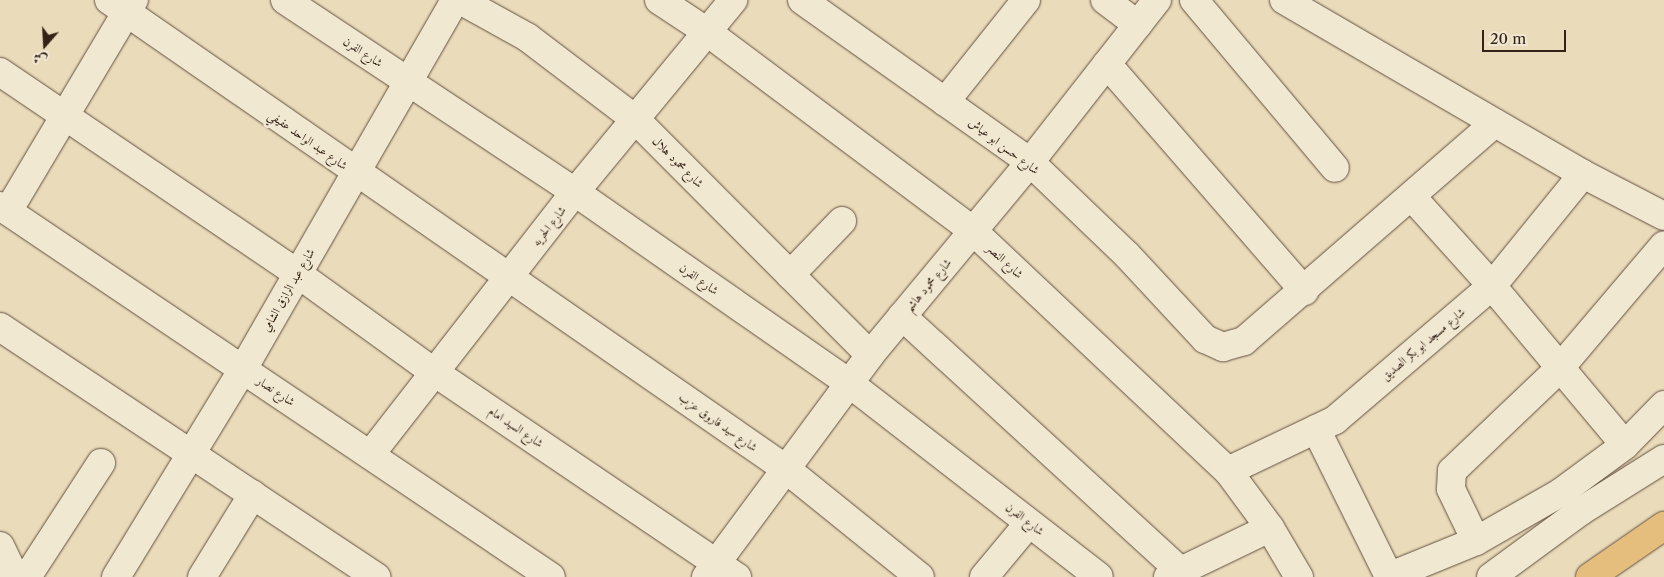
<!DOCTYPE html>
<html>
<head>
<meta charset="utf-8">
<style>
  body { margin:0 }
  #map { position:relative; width:1664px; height:577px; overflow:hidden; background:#eadbba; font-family:"Libre Caslon Text",Amiri,serif }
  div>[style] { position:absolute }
  .roads { filter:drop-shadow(0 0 1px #625040) drop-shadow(0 0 1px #625040) }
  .minor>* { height:28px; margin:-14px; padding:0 14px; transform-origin:14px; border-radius:14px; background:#f1e8d2 }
  .major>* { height:28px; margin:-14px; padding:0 14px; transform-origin:14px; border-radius:14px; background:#e5be7d }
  span { translate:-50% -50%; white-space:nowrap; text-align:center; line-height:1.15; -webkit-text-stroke:5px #f1e8d2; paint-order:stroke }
  .street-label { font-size:12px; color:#342118 }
  .north { position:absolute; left:20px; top:20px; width:50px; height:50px; -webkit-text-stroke:4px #f1e8d2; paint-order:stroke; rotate:199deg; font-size:14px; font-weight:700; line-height:20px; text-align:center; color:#342118 }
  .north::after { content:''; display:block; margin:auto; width:18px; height:22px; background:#342118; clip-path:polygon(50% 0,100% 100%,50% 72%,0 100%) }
  .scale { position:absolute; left:1482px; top:30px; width:84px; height:22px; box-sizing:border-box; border:2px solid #342118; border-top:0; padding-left:6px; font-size:15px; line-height:18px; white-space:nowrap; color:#342118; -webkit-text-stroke:4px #f1e8d2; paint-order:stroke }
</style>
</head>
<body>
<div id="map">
  <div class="roads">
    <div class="minor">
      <i style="left:109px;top:0;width:824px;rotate:34.71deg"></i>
      <i style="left:786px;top:469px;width:172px;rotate:38.9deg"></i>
      <i style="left:285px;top:0;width:348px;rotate:33.5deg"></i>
      <i style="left:575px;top:192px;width:334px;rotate:34.9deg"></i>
      <i style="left:849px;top:383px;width:316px;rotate:37.8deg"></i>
      <i style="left:460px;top:0;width:77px;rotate:28.9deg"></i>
      <i style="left:527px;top:37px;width:136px;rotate:37.2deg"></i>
      <i style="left:635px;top:119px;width:333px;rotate:45.1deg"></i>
      <i style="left:659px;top:0;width:56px;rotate:33.4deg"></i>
      <i style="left:706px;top:31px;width:334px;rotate:36.8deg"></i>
      <i style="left:973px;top:231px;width:350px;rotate:43.3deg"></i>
      <i style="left:1228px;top:471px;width:71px;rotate:53.6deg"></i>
      <i style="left:1270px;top:528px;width:57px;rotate:59.4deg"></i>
      <i style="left:802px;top:0;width:280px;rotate:35.4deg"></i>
      <i style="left:1030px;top:162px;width:134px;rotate:43.8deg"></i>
      <i style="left:1127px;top:255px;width:115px;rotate:47.1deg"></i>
      <i style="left:1205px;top:339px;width:20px;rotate:24deg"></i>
      <i style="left:1223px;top:347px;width:22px;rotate:-16deg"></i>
      <i style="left:1244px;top:341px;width:332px;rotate:-41deg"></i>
      <i style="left:1105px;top:0;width:41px;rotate:37.1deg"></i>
      <i style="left:1194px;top:0;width:219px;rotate:50deg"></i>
      <i style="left:1284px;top:0;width:346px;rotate:30.2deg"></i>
      <i style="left:1583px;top:174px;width:91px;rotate:27.4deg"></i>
      <i style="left:1107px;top:64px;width:301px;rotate:49deg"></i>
      <i style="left:0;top:72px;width:360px;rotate:34.1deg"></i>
      <i style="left:298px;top:274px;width:168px;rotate:35.8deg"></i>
      <i style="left:434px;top:372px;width:366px;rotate:34.1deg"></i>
      <i style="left:945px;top:102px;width:130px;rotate:-51.5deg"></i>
      <i style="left:1412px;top:197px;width:120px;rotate:48deg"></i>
      <i style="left:1492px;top:286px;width:207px;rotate:50.1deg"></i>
      <i style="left:0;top:206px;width:664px;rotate:33.95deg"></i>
      <i style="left:8px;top:211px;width:246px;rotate:-59.2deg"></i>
      <i style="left:790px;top:275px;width:75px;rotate:-46.1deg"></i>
      <i style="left:902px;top:316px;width:376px;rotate:42.5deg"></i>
      <i style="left:0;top:327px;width:452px;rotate:33.6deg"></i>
      <i style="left:1316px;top:429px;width:165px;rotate:63.7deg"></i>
      <i style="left:370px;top:455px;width:333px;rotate:-52.1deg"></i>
      <i style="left:575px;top:192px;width:249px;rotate:-50.5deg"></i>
      <i style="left:1228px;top:471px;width:119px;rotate:-25.5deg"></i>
      <i style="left:1335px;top:420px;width:206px;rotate:-40.5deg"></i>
      <i style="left:1492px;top:286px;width:144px;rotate:-50.9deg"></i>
      <i style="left:1476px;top:541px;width:58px;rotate:-115.7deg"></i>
      <i style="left:1451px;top:489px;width:18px;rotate:-87deg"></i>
      <i style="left:1452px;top:471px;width:148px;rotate:-43.6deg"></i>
      <i style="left:1559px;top:369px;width:162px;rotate:-49.7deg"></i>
      <i style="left:0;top:546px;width:34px;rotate:64deg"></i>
      <i style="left:27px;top:577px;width:136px;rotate:-57deg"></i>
      <i style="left:116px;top:577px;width:244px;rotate:-58.6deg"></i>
      <i style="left:243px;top:369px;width:426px;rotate:-60.1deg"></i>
      <i style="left:202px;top:577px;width:97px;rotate:-58.4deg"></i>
      <i style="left:706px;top:577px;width:276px;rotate:-53.5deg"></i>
      <i style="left:870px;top:355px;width:251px;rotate:-50.3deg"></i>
      <i style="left:1030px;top:162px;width:206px;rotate:-51.9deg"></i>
      <i style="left:984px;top:577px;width:70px;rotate:-50.2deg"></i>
      <i style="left:1168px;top:577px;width:113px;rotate:-25.7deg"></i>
      <i style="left:1388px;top:577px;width:95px;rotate:-22.2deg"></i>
      <i style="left:1476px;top:541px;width:97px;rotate:-29.7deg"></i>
      <i style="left:1560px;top:493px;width:81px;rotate:-36.4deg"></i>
      <i style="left:1625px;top:445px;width:56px;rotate:-45.7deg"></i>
      <i style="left:1491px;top:577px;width:112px;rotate:-36.3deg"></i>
      <i style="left:1581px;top:511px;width:98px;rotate:-32.1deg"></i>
    </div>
    <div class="major">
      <i style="left:1590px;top:577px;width:90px;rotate:-34.6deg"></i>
    </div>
  </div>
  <div class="street-label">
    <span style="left:363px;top:52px;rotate:33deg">شارع الفرن</span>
    <span style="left:308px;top:140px;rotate:35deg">شارع عبد الواحد عفيفي</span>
    <span style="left:1004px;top:146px;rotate:37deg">شارع حسن ابو عياش</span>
    <span style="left:678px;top:162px;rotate:45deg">شارع محمود هلال</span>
    <span style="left:549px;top:226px;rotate:-52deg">شارع الحريه</span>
    <span style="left:1005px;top:261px;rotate:43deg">شارع النصر</span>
    <span style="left:699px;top:279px;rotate:35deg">شارع الفرن</span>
    <span style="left:928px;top:285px;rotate:-50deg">شارع محمود هاشم</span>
    <span style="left:288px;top:290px;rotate:-60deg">شارع عبد الرازق الشامي</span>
    <span style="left:1423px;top:344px;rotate:-40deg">شارع مسجد ابو بكر الصديق</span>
    <span style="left:276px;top:391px;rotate:34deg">شارع نصار</span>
    <span style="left:718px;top:422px;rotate:35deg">شارع سيد فاروق عزب</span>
    <span style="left:516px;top:427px;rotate:34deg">شارع السيد امام</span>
    <span style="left:1025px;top:519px;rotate:38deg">شارع الفرن</span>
  </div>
  <div class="north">ش</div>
  <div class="scale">20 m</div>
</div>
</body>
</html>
